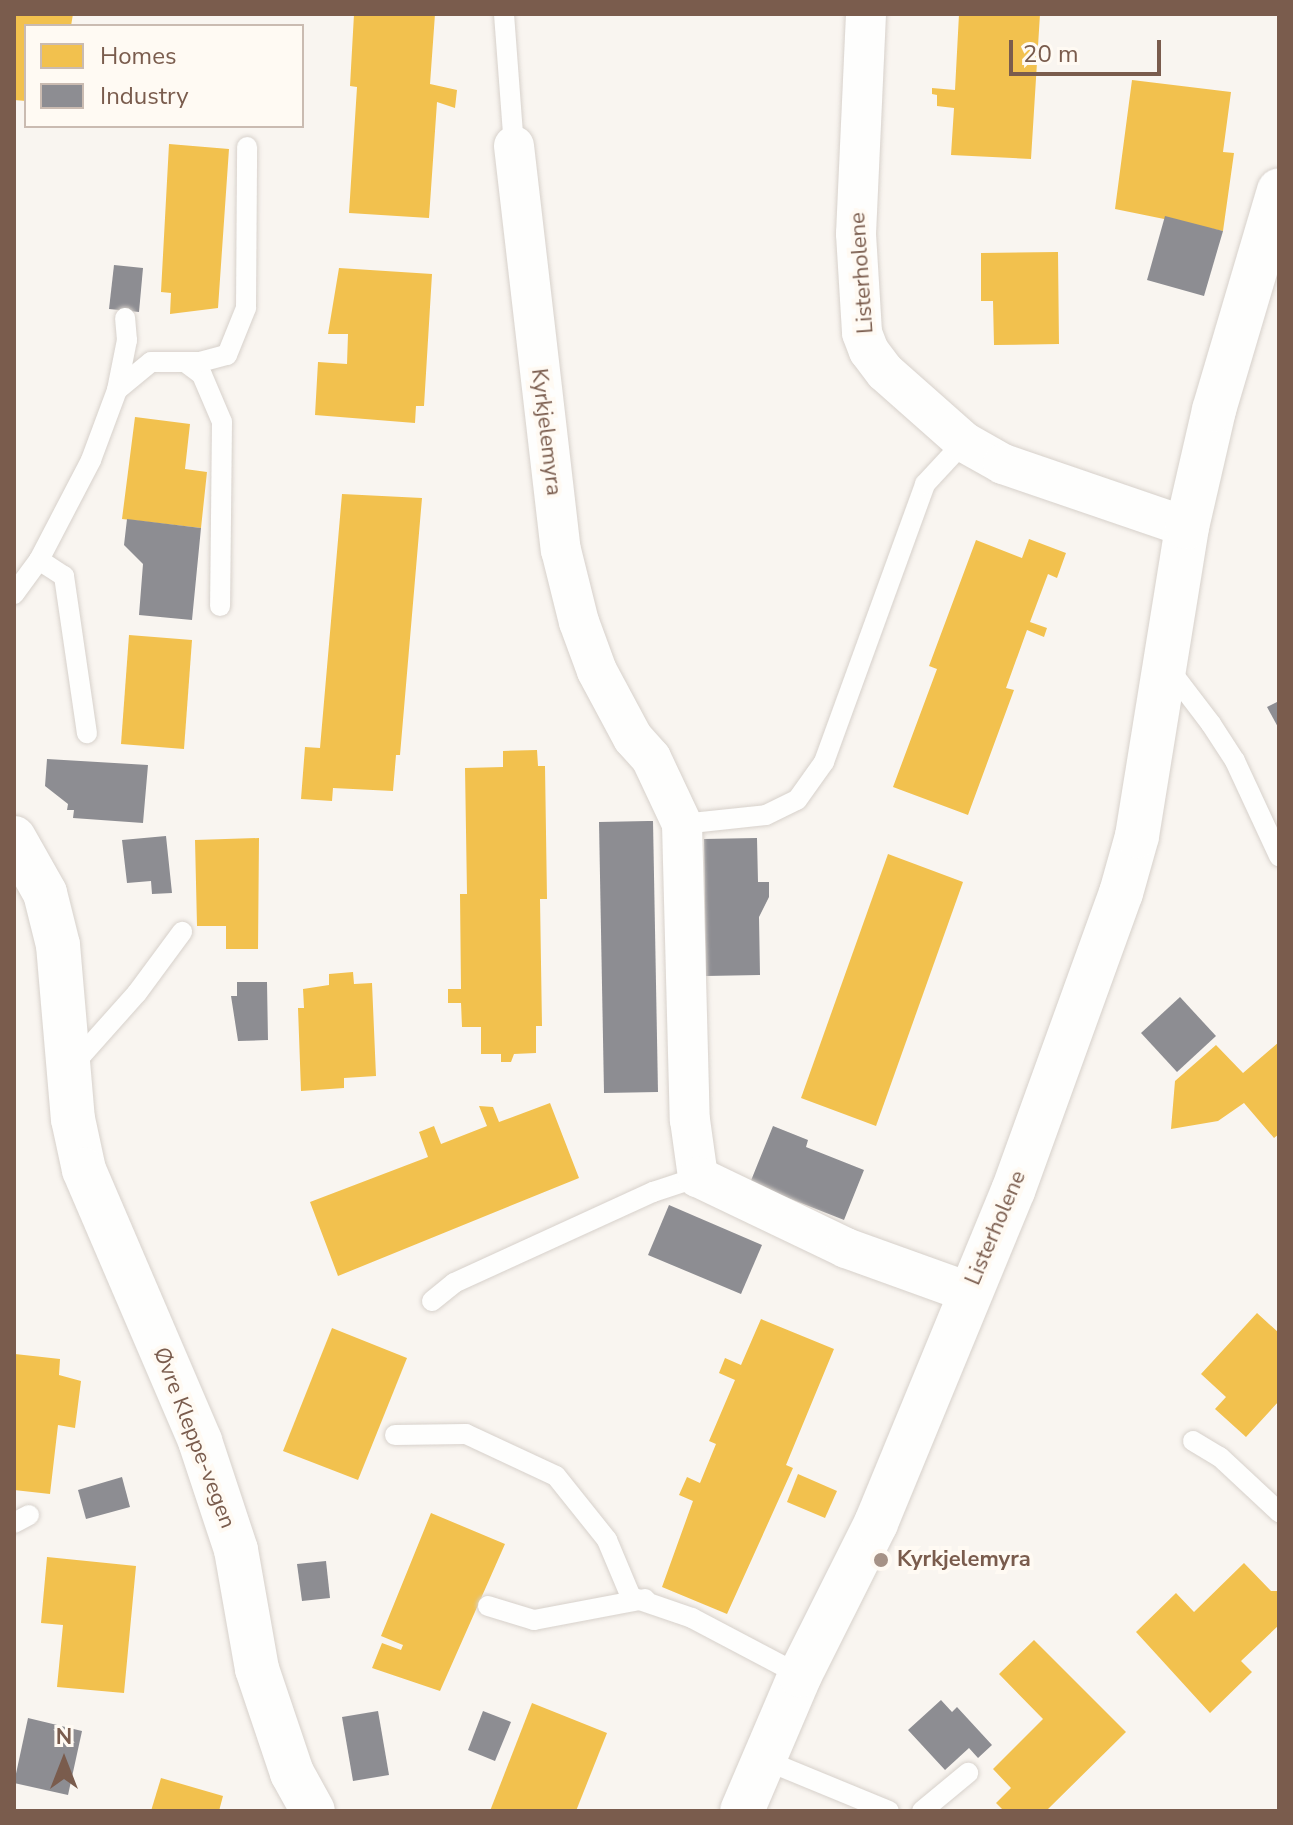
<!DOCTYPE html>
<html>
<head>
<meta charset="utf-8">
<style>
  body { margin:0 }
  #map { position:relative; width:1293px; height:1825px; overflow:hidden; background:#f9f5f0; font-family:"Nunito Sans",sans-serif }
  div>[style] { position:absolute }
  .homes>* { inset:0; background:#f2c14e }
  .industry>* { inset:0; background:#8d8d92 }
  .roads { filter:drop-shadow(0 0 2px #d7d1cb) drop-shadow(0 0 2px #d7d1cb) }
  .lane>* { height:20px; margin:-10px; padding:0 10px; transform-origin:10px; border-radius:10px; background:#fefefd }
  .street>* { height:40px; margin:-20px; padding:0 20px; transform-origin:20px; border-radius:20px; background:#fefefd }
  .secondary>* { height:44px; margin:-22px; padding:0 22px; transform-origin:22px; border-radius:22px; background:#fefefd }
  .dots>* { width:22px; height:22px; translate:-50% -50%; box-sizing:border-box; border:4px solid #fffaf3; border-radius:50% }
  span { translate:-50% -50%; white-space:nowrap; text-align:center; line-height:1.15; -webkit-text-stroke:8px #fffaf3; paint-order:stroke }
  .street-label { font-size:22px; color:#7a5c4d }
  .poi-label { font-size:22px; color:#7a5c4d; font-weight:700 }
  .left { translate:0 -50%; text-align:left }
  .frame { position:absolute; inset:0; border:16px solid #7a5c4d; pointer-events:none }
  .legend { position:absolute; left:24px; top:24px; width:280px; height:104px; box-sizing:border-box; background:#fffaf3; border:2px solid #cabbb1; margin:0; padding:10px 14px; list-style:none; font-size:24px; color:#7a5c4d }
  .legend li { display:flex; align-items:center; gap:16px; height:40px }
  .legend b { width:40px; border:2px solid #cabbb1 }
  .north { position:absolute; left:24px; top:1721px; width:80px; height:80px; -webkit-text-stroke:6px #fffaf3; paint-order:stroke; rotate:0deg; font-size:22px; font-weight:700; line-height:32px; text-align:center; color:#7a5c4d }
  .north::after { content:''; display:block; margin:auto; width:28px; height:36px; background:#7a5c4d; clip-path:polygon(50% 0,100% 100%,50% 72%,0 100%) }
  .scale { position:absolute; left:1009px; top:40px; width:152px; height:36px; box-sizing:border-box; border:4px solid #7a5c4d; border-top:0; padding-left:10px; font-size:24px; line-height:28px; white-space:nowrap; color:#7a5c4d; -webkit-text-stroke:6px #fffaf3; paint-order:stroke }
</style>
</head>
<body>
<div id="map">
  <div class="homes">
    <i style="clip-path:polygon(14px 14px,73px 14px,71px 26px,26px 26px,26px 101px,14px 100px)"></i>
    <i style="clip-path:polygon(354px 14px,435px 14px,430px 84px,457px 90px,455px 108px,437px 102px,429px 218px,349px 213px,357px 87px,350px 86px)"></i>
    <i style="clip-path:polygon(959px 14px,1040px 14px,1031px 159px,951px 155px,954px 108px,937px 106px,937px 95px,932px 94px,932px 88px,955px 90px)"></i>
    <i style="clip-path:polygon(1132px 80px,1231px 92px,1223px 152px,1234px 153px,1223px 231px,1115px 209px)"></i>
    <i style="clip-path:polygon(169px 144px,229px 149px,218px 308px,170px 314px,171px 293px,161px 292px)"></i>
    <i style="clip-path:polygon(1058px 252px,1059px 344px,994px 345px,993px 301px,981px 301px,981px 253px)"></i>
    <i style="clip-path:polygon(339px 268px,432px 274px,424px 406px,416px 406px,415px 423px,315px 415px,318px 362px,347px 364px,348px 334px,328px 334px)"></i>
    <i style="clip-path:polygon(135px 417px,190px 424px,185px 469px,207px 472px,201px 528px,122px 519px)"></i>
    <i style="clip-path:polygon(342px 494px,422px 498px,400px 755px,396px 755px,393px 791px,333px 788px,332px 801px,301px 799px,305px 747px,320px 748px)"></i>
    <i style="clip-path:polygon(1029px 539px,1066px 553px,1057px 578px,1048px 574px,1030px 622px,1047px 628px,1044px 637px,1027px 630px,1006px 688px,1014px 690px,968px 815px,893px 787px,937px 669px,929px 666px,976px 540px,1022px 558px)"></i>
    <i style="clip-path:polygon(129px 635px,192px 640px,184px 749px,121px 744px)"></i>
    <i style="clip-path:polygon(537px 750px,538px 766px,545px 766px,547px 899px,540px 899px,542px 1026px,536px 1026px,536px 1053px,514px 1054px,511px 1062px,501px 1062px,501px 1054px,481px 1054px,481px 1027px,462px 1027px,461px 1003px,448px 1003px,448px 989px,461px 989px,460px 894px,467px 894px,465px 768px,503px 767px,503px 751px)"></i>
    <i style="clip-path:polygon(259px 838px,258px 949px,226px 949px,226px 926px,197px 926px,195px 840px)"></i>
    <i style="clip-path:polygon(888px 854px,963px 882px,876px 1126px,801px 1098px)"></i>
    <i style="clip-path:polygon(353px 972px,354px 984px,372px 983px,376px 1076px,344px 1078px,344px 1088px,301px 1091px,298px 1008px,304px 1008px,303px 989px,329px 985px,329px 974px)"></i>
    <i style="clip-path:polygon(1279px 1042px,1279px 1134px,1274px 1138px,1244px 1103px,1218px 1121px,1171px 1129px,1175px 1081px,1216px 1045px,1243px 1073px)"></i>
    <i style="clip-path:polygon(550px 1103px,579px 1178px,338px 1276px,310px 1202px,428px 1157px,419px 1132px,434px 1126px,441px 1144px,487px 1126px,479px 1106px,493px 1107px,499px 1122px)"></i>
    <i style="clip-path:polygon(1257px 1313px,1279px 1333px,1279px 1401px,1246px 1437px,1215px 1409px,1226px 1397px,1201px 1374px)"></i>
    <i style="clip-path:polygon(761px 1319px,834px 1349px,786px 1465px,793px 1468px,727px 1614px,662px 1587px,693px 1501px,679px 1495px,687px 1477px,700px 1483px,716px 1444px,709px 1441px,735px 1380px,719px 1373px,725px 1358px,741px 1365px)"></i>
    <i style="clip-path:polygon(332px 1328px,407px 1358px,358px 1480px,283px 1451px)"></i>
    <i style="clip-path:polygon(15px 1354px,60px 1359px,59px 1375px,81px 1381px,75px 1428px,58px 1425px,50px 1494px,14px 1490px)"></i>
    <i style="clip-path:polygon(798px 1474px,837px 1491px,825px 1518px,787px 1502px)"></i>
    <i style="clip-path:polygon(431px 1513px,505px 1544px,440px 1691px,372px 1668px,382px 1643px,401px 1650px,403px 1645px,381px 1636px)"></i>
    <i style="clip-path:polygon(47px 1557px,136px 1566px,124px 1693px,57px 1687px,63px 1625px,41px 1623px)"></i>
    <i style="clip-path:polygon(1244px 1563px,1271px 1591px,1279px 1591px,1279px 1625px,1241px 1661px,1252px 1672px,1210px 1713px,1136px 1632px,1176px 1593px,1194px 1612px)"></i>
    <i style="clip-path:polygon(1034px 1640px,1126px 1732px,1046px 1811px,1004px 1811px,996px 1803px,1011px 1788px,993px 1769px,1043px 1719px,999px 1674px)"></i>
    <i style="clip-path:polygon(532px 1703px,607px 1733px,576px 1811px,490px 1811px)"></i>
    <i style="clip-path:polygon(161px 1778px,223px 1796px,219px 1811px,151px 1811px)"></i>
  </div>
  <div class="industry">
    <i style="clip-path:polygon(1165px 216px,1223px 231px,1204px 296px,1147px 280px)"></i>
    <i style="clip-path:polygon(114px 265px,143px 268px,139px 312px,109px 309px)"></i>
    <i style="clip-path:polygon(127px 519px,201px 528px,192px 620px,139px 615px,143px 564px,124px 545px)"></i>
    <i style="clip-path:polygon(1279px 701px,1279px 729px,1267px 707px)"></i>
    <i style="clip-path:polygon(47px 759px,148px 765px,143px 823px,73px 818px,74px 810px,67px 810px,68px 804px,45px 786px)"></i>
    <i style="clip-path:polygon(648px 821px,653px 821px,658px 1092px,604px 1093px,599px 822px)"></i>
    <i style="clip-path:polygon(166px 836px,172px 893px,152px 894px,151px 881px,127px 883px,122px 840px)"></i>
    <i style="clip-path:polygon(757px 838px,758px 882px,769px 882px,769px 897px,759px 917px,760px 975px,706px 976px,704px 839px)"></i>
    <i style="clip-path:polygon(237px 982px,267px 982px,268px 1040px,238px 1041px,231px 996px,237px 996px)"></i>
    <i style="clip-path:polygon(1180px 997px,1216px 1036px,1177px 1072px,1141px 1033px)"></i>
    <i style="clip-path:polygon(773px 1126px,808px 1140px,806px 1147px,864px 1170px,844px 1220px,750px 1183px)"></i>
    <i style="clip-path:polygon(669px 1205px,762px 1245px,741px 1294px,648px 1255px)"></i>
    <i style="clip-path:polygon(122px 1477px,130px 1507px,86px 1519px,78px 1490px)"></i>
    <i style="clip-path:polygon(326px 1561px,330px 1598px,302px 1601px,297px 1564px)"></i>
    <i style="clip-path:polygon(941px 1700px,952px 1712px,957px 1707px,992px 1745px,978px 1758px,969px 1748px,945px 1770px,908px 1730px)"></i>
    <i style="clip-path:polygon(378px 1711px,389px 1775px,353px 1781px,342px 1717px)"></i>
    <i style="clip-path:polygon(483px 1711px,511px 1722px,495px 1761px,468px 1750px)"></i>
    <i style="clip-path:polygon(28px 1718px,82px 1731px,68px 1795px,14px 1783px)"></i>
  </div>
  <div class="roads">
    <div class="lane">
      <i style="left:504px;top:14px;width:132px;rotate:85.7deg"></i>
      <i style="left:185px;top:362px;width:21px;rotate:37deg"></i>
      <i style="left:202px;top:375px;width:51px;rotate:66.9deg"></i>
      <i style="left:222px;top:422px;width:184px;rotate:90.6deg"></i>
      <i style="left:117px;top:390px;width:44px;rotate:-39.5deg"></i>
      <i style="left:151px;top:362px;width:49px"></i>
      <i style="left:200px;top:362px;width:28px;rotate:-15deg"></i>
      <i style="left:227px;top:355px;width:51px;rotate:-68deg"></i>
      <i style="left:246px;top:308px;width:161px;rotate:-89.6deg"></i>
      <i style="left:39px;top:560px;width:30px;rotate:33deg"></i>
      <i style="left:64px;top:576px;width:159px;rotate:81.7deg"></i>
      <i style="left:14px;top:594px;width:42px;rotate:-53.7deg"></i>
      <i style="left:39px;top:560px;width:113px;rotate:-62.5deg"></i>
      <i style="left:91px;top:460px;width:75px;rotate:-69.6deg"></i>
      <i style="left:117px;top:390px;width:51px;rotate:-78.7deg"></i>
      <i style="left:127px;top:340px;width:22px;rotate:-95deg"></i>
      <i style="left:1162px;top:675px;width:14px;rotate:12deg"></i>
      <i style="left:1176px;top:678px;width:58px;rotate:52.7deg"></i>
      <i style="left:1211px;top:724px;width:44px;rotate:57deg"></i>
      <i style="left:1235px;top:761px;width:105px;rotate:65.1deg"></i>
      <i style="left:682px;top:824px;width:84px;rotate:-6.1deg"></i>
      <i style="left:766px;top:815px;width:34px;rotate:-26deg"></i>
      <i style="left:797px;top:800px;width:47px;rotate:-54.6deg"></i>
      <i style="left:824px;top:762px;width:296px;rotate:-70deg"></i>
      <i style="left:925px;top:484px;width:57px;rotate:-47.1deg"></i>
      <i style="left:71px;top:1067px;width:99px;rotate:-48.3deg"></i>
      <i style="left:137px;top:993px;width:76px;rotate:-53.6deg"></i>
      <i style="left:432px;top:1301px;width:28px;rotate:-39deg"></i>
      <i style="left:454px;top:1283px;width:219px;rotate:-24.6deg"></i>
      <i style="left:653px;top:1192px;width:47px;rotate:-18.4deg"></i>
      <i style="left:395px;top:1435px;width:71px;rotate:-0.8deg"></i>
      <i style="left:466px;top:1434px;width:99px;rotate:25deg"></i>
      <i style="left:556px;top:1476px;width:82px;rotate:51.4deg"></i>
      <i style="left:607px;top:1540px;width:62px;rotate:67.2deg"></i>
      <i style="left:631px;top:1597px;width:65px;rotate:19deg"></i>
      <i style="left:692px;top:1618px;width:122px;rotate:27.8deg"></i>
      <i style="left:1193px;top:1441px;width:31px;rotate:31deg"></i>
      <i style="left:1220px;top:1457px;width:81px;rotate:43deg"></i>
      <i style="left:14px;top:1523px;width:17px;rotate:-28deg"></i>
      <i style="left:488px;top:1606px;width:48px;rotate:16.9deg"></i>
      <i style="left:534px;top:1620px;width:113px;rotate:-10.7deg"></i>
      <i style="left:765px;top:1760px;width:134px;rotate:22.4deg"></i>
      <i style="left:922px;top:1811px;width:60px;rotate:-39.6deg"></i>
    </div>
    <div class="street">
      <i style="left:866px;top:14px;width:220px;rotate:92.6deg"></i>
      <i style="left:856px;top:234px;width:99px;rotate:86.5deg"></i>
      <i style="left:862px;top:333px;width:19px;rotate:69deg"></i>
      <i style="left:869px;top:351px;width:26px;rotate:53deg"></i>
      <i style="left:885px;top:372px;width:106px;rotate:41.5deg"></i>
      <i style="left:964px;top:442px;width:45px;rotate:29.4deg"></i>
      <i style="left:1003px;top:464px;width:194px;rotate:18.9deg"></i>
      <i style="left:514px;top:146px;width:407px;rotate:83.4deg"></i>
      <i style="left:561px;top:550px;width:74px;rotate:76deg"></i>
      <i style="left:579px;top:622px;width:52px;rotate:69.8deg"></i>
      <i style="left:597px;top:671px;width:76px;rotate:61.8deg"></i>
      <i style="left:633px;top:738px;width:27px;rotate:48deg"></i>
      <i style="left:651px;top:758px;width:73px;rotate:64.8deg"></i>
      <i style="left:682px;top:824px;width:296px;rotate:88.5deg"></i>
      <i style="left:690px;top:1120px;width:58px;rotate:82deg"></i>
      <i style="left:698px;top:1177px;width:164px;rotate:25.6deg"></i>
      <i style="left:846px;top:1248px;width:130px;rotate:19.8deg"></i>
    </div>
    <div class="secondary">
      <i style="left:14px;top:838px;width:63px;rotate:60.6deg"></i>
      <i style="left:45px;top:893px;width:54px;rotate:76deg"></i>
      <i style="left:58px;top:945px;width:175px;rotate:85.1deg"></i>
      <i style="left:73px;top:1119px;width:52px;rotate:77.8deg"></i>
      <i style="left:84px;top:1170px;width:295px;rotate:66.8deg"></i>
      <i style="left:200px;top:1441px;width:115px;rotate:71.7deg"></i>
      <i style="left:236px;top:1550px;width:121px;rotate:80deg"></i>
      <i style="left:257px;top:1669px;width:110px;rotate:71.4deg"></i>
      <i style="left:292px;top:1773px;width:43px;rotate:61.1deg"></i>
      <i style="left:742px;top:1811px;width:148px;rotate:-66.9deg"></i>
      <i style="left:800px;top:1675px;width:170px;rotate:-63.4deg"></i>
      <i style="left:876px;top:1523px;width:359px;rotate:-67.6deg"></i>
      <i style="left:1013px;top:1191px;width:317px;rotate:-70.1deg"></i>
      <i style="left:1121px;top:893px;width:59px;rotate:-74.3deg"></i>
      <i style="left:1137px;top:836px;width:313px;rotate:-80.8deg"></i>
      <i style="left:1187px;top:527px;width:120px;rotate:-77deg"></i>
      <i style="left:1214px;top:410px;width:229px;rotate:-73.5deg"></i>
    </div>
  </div>
  <div class="dots">
    <i style="left:881px;top:1560px;background:#a69286"></i>
  </div>
  <div class="street-label">
    <span style="left:862px;top:273px;rotate:-94deg">Listerholene</span>
    <span style="left:546px;top:432px;rotate:83deg">Kyrkjelemyra</span>
    <span style="left:996px;top:1228px;rotate:-67deg">Listerholene</span>
    <span style="left:194px;top:1438px;rotate:69deg">Øvre Kleppe-vegen</span>
  </div>
  <div class="poi-label">
    <span class="left" style="left:897px;top:1560px">Kyrkjelemyra</span>
  </div>
  <div class="frame"></div>
  <ul class="legend">
  <li><b style="height:22px;background:#f2c14e"></b>Homes</li>
  <li><b style="height:22px;background:#8d8d92"></b>Industry</li>
  </ul>
  <div class="north">N</div>
  <div class="scale">20 m</div>
</div>
</body>
</html>
